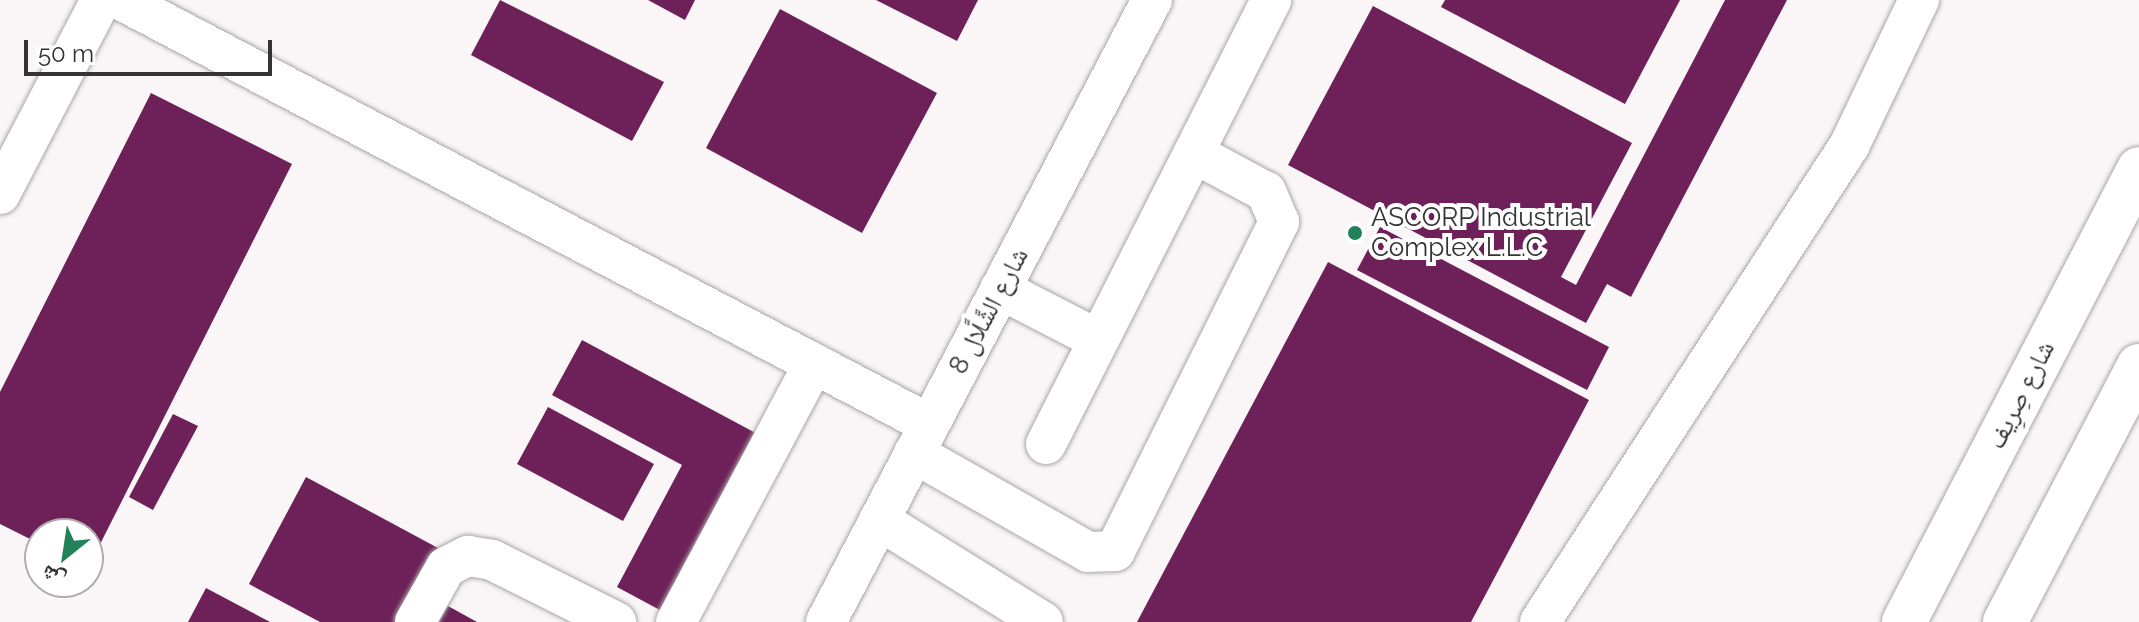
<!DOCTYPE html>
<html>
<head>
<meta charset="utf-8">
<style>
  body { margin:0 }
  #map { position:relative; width:2139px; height:622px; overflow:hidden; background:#faf6f8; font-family:Raleway,"Noto Naskh Arabic",sans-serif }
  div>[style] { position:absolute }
  .building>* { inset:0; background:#6d2158 }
  .roads { filter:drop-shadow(0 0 2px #a9a6a7) drop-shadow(0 0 2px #a9a6a7) }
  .minor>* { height:40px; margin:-20px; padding:0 20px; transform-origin:20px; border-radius:20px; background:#fff }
  .major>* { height:44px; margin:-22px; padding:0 22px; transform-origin:22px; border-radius:22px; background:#fff }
  .dots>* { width:22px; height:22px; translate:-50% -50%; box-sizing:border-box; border:4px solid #fff; border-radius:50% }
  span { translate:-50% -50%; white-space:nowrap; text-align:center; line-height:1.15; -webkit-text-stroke:8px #fff; paint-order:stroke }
  .poi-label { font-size:26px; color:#353435 }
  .left { translate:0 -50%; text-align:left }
  .street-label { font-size:26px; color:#353435 }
  .north { position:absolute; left:24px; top:518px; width:80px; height:80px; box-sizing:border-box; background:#fff; border:2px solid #aeaeae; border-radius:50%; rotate:210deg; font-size:22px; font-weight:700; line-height:32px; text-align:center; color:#353435 }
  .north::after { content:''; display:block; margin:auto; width:28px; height:36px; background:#218158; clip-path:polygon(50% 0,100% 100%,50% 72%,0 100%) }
  .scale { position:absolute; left:24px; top:40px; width:248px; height:36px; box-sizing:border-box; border:4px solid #353435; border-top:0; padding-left:10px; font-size:24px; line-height:28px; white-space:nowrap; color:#353435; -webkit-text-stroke:6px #fff; paint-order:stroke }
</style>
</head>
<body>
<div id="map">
  <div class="building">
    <i style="clip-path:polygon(500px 0,664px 82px,632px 141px,471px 55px)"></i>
    <i style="clip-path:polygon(648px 0,695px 0,685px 20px)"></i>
    <i style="clip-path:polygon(876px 0,978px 0,957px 41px)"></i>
    <i style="clip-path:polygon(1445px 0,1680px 0,1625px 104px,1441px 7px)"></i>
    <i style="clip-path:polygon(1725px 0,1787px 0,1631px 297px,1607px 284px,1586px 323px,1288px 165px,1373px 6px,1632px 143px,1561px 277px,1576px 285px)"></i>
    <i style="clip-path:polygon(780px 9px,937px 93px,862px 233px,706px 148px)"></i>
    <i style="clip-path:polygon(151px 93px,292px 164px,88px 568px,88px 534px,40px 534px,40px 544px,0 524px,0 392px)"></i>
    <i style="clip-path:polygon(1380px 227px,1609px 347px,1587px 390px,1357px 270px)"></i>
    <i style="clip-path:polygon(1328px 262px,1589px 400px,1471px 622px,1137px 622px)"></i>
    <i style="clip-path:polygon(582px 340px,767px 439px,673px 617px,617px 587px,682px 465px,552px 395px)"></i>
    <i style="clip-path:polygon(548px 407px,654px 464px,623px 521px,517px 464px)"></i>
    <i style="clip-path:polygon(173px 414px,198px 426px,153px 510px,129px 497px)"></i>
    <i style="clip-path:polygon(306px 477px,438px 548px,398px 622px,320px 622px,249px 584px)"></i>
    <i style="clip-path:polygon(206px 588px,270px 622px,188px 622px)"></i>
    <i style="clip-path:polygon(448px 606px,477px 622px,439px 622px)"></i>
  </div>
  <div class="roads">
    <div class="minor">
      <i style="left:121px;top:0;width:912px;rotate:27.69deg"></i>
      <i style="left:0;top:194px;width:219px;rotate:-62.5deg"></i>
      <i style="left:1000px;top:289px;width:111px;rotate:27.3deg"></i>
      <i style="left:1046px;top:444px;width:498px;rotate:-63.1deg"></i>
      <i style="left:914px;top:453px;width:200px;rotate:29.6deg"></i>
      <i style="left:1088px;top:552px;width:27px;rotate:-2deg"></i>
      <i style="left:1115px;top:551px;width:368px;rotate:-63.5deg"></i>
      <i style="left:1279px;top:222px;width:33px;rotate:-113deg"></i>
      <i style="left:1266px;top:192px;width:82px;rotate:-151.6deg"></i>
      <i style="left:879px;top:520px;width:193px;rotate:31.9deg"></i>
      <i style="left:415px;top:622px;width:63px;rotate:-60.6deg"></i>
      <i style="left:446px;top:567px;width:25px;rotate:-27deg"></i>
      <i style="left:468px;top:556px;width:24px;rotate:9deg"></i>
      <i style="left:492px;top:560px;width:139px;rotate:26.6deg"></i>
      <i style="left:676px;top:622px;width:293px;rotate:-61.9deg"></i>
      <i style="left:826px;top:622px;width:702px;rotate:-62.34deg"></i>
      <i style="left:1540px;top:622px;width:568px;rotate:-57.01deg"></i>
      <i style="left:1849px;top:146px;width:162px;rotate:-64.4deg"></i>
    </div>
    <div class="major">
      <i style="left:1904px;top:622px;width:510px;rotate:-62.58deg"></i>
      <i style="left:2005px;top:622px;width:289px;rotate:-62.4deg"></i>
    </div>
  </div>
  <div class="dots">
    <i style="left:1355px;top:233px;background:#218158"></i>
  </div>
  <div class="poi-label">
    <span class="left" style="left:1371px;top:233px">ASCORP Industrial<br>Complex L.L.C</span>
  </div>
  <div class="street-label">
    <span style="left:989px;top:311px;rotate:-62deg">شارع الشَّلَّال 8</span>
    <span style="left:2021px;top:395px;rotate:-63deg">شارع صِرِيف</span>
  </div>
  <div class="north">ش</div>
  <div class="scale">50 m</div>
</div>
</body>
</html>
